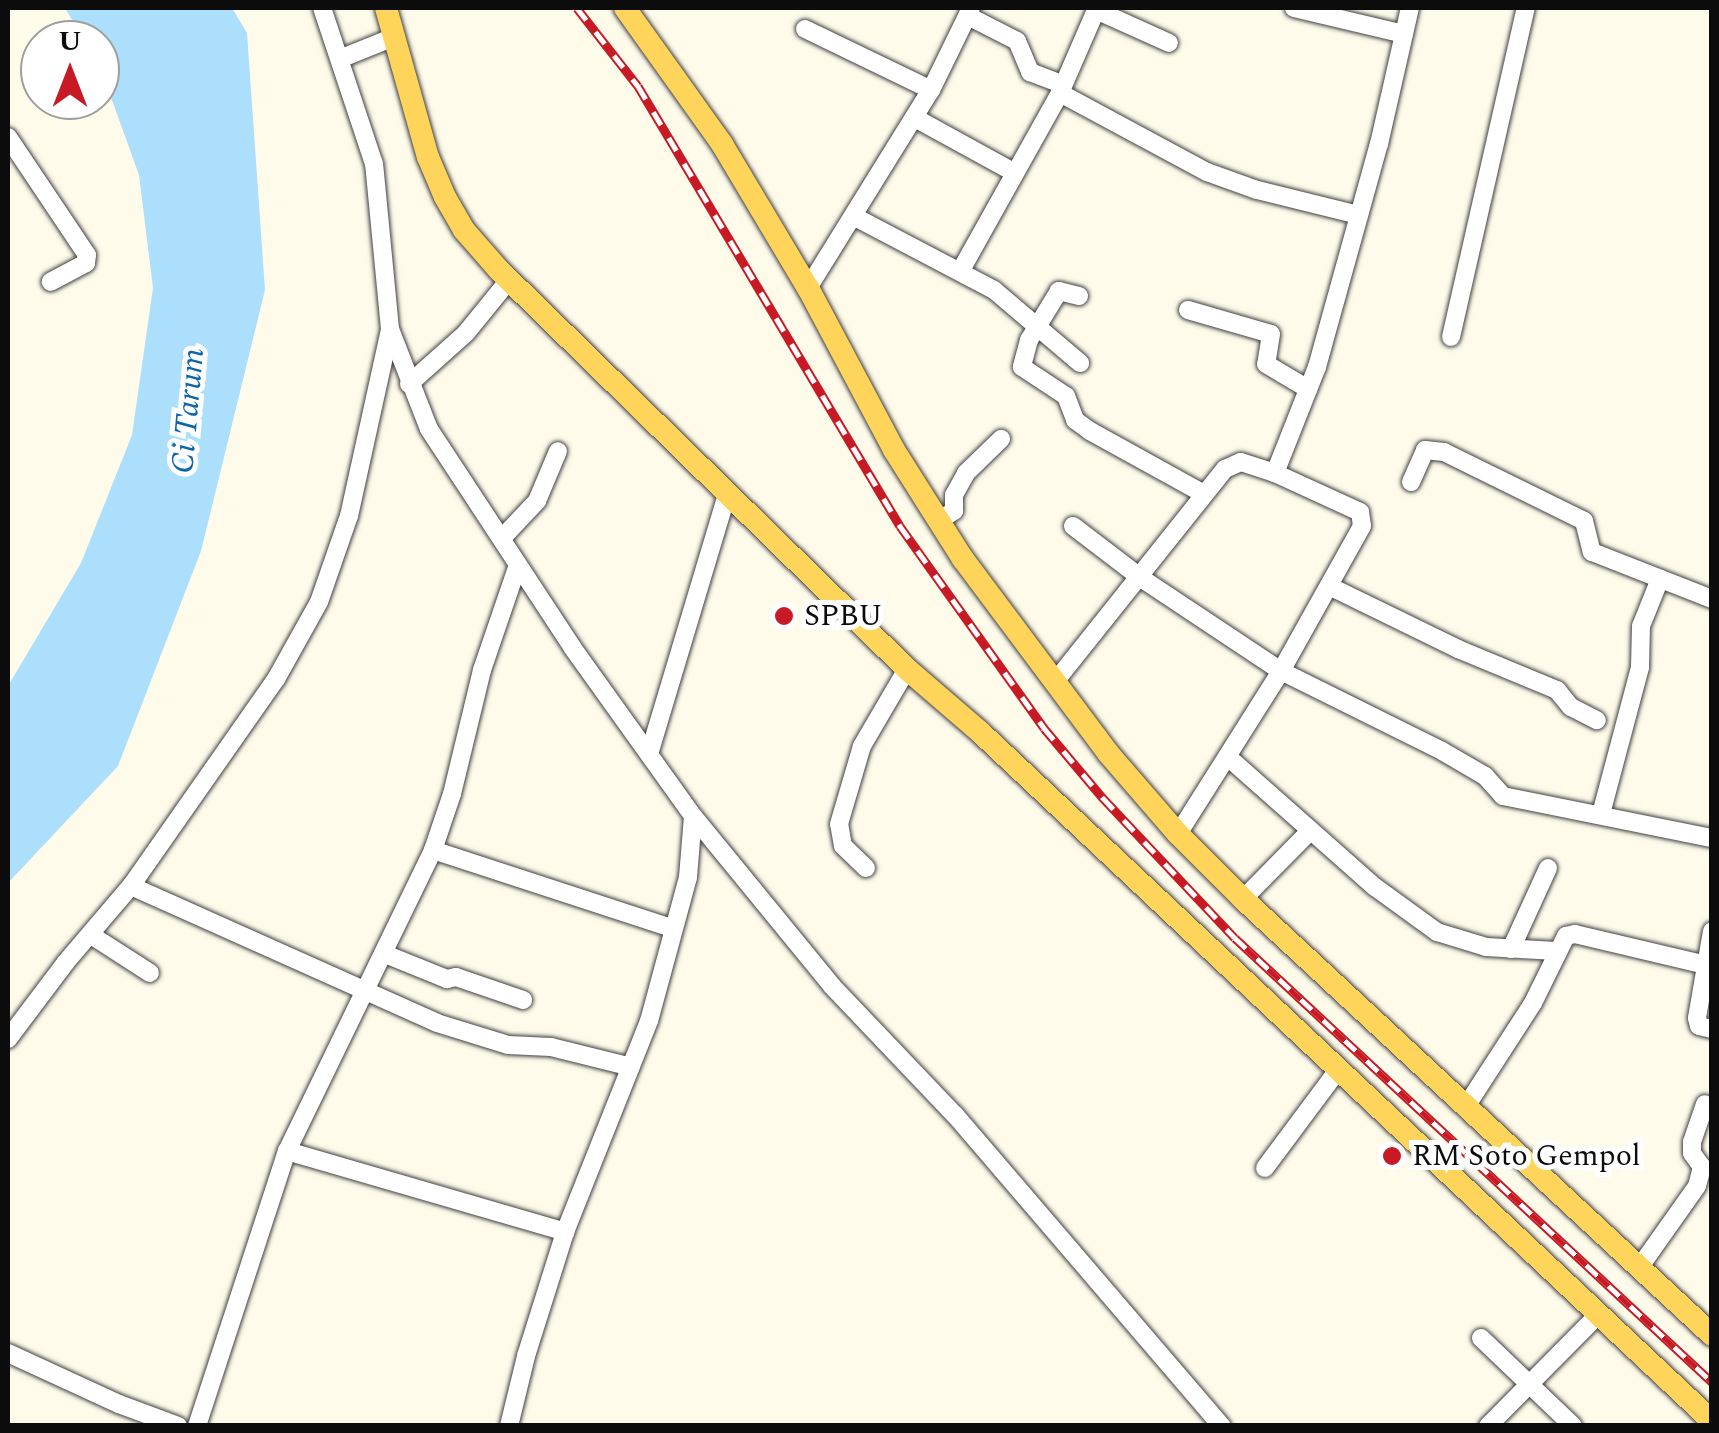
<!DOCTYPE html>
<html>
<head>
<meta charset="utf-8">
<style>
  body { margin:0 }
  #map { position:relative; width:1719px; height:1433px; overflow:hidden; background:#fffbeb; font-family:Spectral,serif }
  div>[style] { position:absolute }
  .water>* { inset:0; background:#abdffb }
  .roads { filter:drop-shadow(0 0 2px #3f3f3f) drop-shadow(0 0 2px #3f3f3f) }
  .minor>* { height:18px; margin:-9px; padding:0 9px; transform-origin:9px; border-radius:9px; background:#fff }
  .major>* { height:22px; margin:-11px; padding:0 11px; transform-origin:11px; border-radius:11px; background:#ffd45b }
  .rail>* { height:9px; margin-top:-4.5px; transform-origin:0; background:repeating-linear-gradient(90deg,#fff 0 15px,#c71a25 0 30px); box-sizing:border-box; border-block:2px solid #c71a25 }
  .dots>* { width:28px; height:28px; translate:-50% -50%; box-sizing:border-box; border:5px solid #fff; border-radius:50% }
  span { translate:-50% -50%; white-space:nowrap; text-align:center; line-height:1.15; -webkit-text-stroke:10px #fff; paint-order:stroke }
  .poi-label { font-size:30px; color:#0c0c0c }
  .left { translate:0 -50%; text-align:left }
  .water-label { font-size:32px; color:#0c66a7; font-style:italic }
  .frame { position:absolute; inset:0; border:10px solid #0c0c0c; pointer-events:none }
  .north { position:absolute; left:20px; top:20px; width:100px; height:100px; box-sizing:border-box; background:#fff; border:2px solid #9e9e9e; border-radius:50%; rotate:0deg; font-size:28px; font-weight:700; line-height:40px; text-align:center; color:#0c0c0c }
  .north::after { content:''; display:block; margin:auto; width:35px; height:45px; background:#c71a25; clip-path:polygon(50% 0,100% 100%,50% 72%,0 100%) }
</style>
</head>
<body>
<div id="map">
  <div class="water">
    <i style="clip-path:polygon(65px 8px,232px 8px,247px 33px,265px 290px,201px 551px,118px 766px,8px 883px,8px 686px,81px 563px,132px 435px,153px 288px,139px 175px,100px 67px,100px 40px,84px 40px)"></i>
  </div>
  <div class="roads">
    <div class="minor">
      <i style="left:1294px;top:8px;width:113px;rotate:13.3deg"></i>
      <i style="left:1096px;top:10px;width:80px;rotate:24.3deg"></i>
      <i style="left:968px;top:16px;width:55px;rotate:27deg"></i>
      <i style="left:1017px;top:41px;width:34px;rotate:67deg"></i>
      <i style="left:1030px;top:72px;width:34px;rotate:21deg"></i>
      <i style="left:805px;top:29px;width:140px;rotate:25.8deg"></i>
      <i style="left:342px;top:58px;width:56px;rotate:-22deg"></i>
      <i style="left:1060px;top:93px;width:167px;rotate:28.3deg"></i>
      <i style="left:1207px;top:172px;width:53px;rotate:19.8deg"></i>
      <i style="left:1257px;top:190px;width:105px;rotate:13.8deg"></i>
      <i style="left:915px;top:118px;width:114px;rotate:28.8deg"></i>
      <i style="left:8px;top:137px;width:142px;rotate:56.2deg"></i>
      <i style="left:87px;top:255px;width:8px;rotate:97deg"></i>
      <i style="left:86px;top:263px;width:40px;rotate:152deg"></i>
      <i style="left:855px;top:217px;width:157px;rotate:27.7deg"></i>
      <i style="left:994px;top:290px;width:113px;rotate:40.3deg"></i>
      <i style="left:961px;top:270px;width:203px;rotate:-60.8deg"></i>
      <i style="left:1060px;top:93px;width:93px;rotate:-66.5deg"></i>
      <i style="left:808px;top:288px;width:233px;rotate:-58.2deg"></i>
      <i style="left:931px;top:90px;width:91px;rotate:-64deg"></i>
      <i style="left:1079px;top:296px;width:21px;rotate:-166deg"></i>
      <i style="left:1059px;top:291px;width:57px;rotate:121.5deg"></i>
      <i style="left:1029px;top:340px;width:28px;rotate:105deg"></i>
      <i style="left:1022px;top:367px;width:53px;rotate:33.4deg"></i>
      <i style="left:1066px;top:396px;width:26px;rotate:69deg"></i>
      <i style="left:1075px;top:420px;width:19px;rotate:36deg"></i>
      <i style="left:1090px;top:431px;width:130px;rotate:28.9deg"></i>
      <i style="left:1188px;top:310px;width:86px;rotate:16.1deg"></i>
      <i style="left:1271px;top:334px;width:30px;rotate:99deg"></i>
      <i style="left:1266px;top:364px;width:49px;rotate:30.8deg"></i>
      <i style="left:390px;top:329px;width:107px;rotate:68.7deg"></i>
      <i style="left:429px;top:429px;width:261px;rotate:56.7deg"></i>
      <i style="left:572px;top:647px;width:208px;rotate:54.4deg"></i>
      <i style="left:693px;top:816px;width:220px;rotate:50.7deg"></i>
      <i style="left:832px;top:986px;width:178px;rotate:46.4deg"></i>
      <i style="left:955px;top:1115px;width:410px;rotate:49.4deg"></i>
      <i style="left:1451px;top:337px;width:337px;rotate:-77.2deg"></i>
      <i style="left:409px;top:384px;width:76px;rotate:-41.8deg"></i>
      <i style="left:466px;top:333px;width:68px;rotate:-50.9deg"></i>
      <i style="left:1411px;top:482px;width:35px;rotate:-66deg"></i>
      <i style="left:1425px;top:450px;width:19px;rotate:6deg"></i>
      <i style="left:1444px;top:452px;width:156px;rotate:26.2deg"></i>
      <i style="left:1584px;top:521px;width:32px;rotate:76deg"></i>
      <i style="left:1592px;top:552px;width:129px;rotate:21.4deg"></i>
      <i style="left:938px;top:521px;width:19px;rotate:-32deg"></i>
      <i style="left:954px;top:511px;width:16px;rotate:-90deg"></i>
      <i style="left:954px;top:495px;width:25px;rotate:-61deg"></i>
      <i style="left:966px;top:473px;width:49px;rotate:-44.2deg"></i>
      <i style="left:1073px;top:526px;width:86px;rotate:37.4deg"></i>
      <i style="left:1141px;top:578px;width:168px;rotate:33.6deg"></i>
      <i style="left:1281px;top:671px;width:180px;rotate:26.4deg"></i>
      <i style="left:1442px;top:751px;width:50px;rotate:30.2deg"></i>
      <i style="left:1485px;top:776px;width:27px;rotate:48deg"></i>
      <i style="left:1503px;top:796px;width:213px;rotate:11.4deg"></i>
      <i style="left:503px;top:537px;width:50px;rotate:-46.6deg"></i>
      <i style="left:537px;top:501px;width:54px;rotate:-67.2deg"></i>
      <i style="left:1329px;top:586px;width:144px;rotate:26deg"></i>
      <i style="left:1458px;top:649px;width:107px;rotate:22.5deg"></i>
      <i style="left:1557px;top:690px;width:22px;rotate:51deg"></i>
      <i style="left:1571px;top:707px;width:29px;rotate:27deg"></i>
      <i style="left:1054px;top:683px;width:274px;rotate:-51.4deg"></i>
      <i style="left:1225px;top:469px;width:17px;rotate:-24deg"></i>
      <i style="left:1241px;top:462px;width:36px;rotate:18deg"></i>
      <i style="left:1275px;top:473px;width:114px;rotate:-68.4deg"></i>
      <i style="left:1317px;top:367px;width:231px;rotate:-74.5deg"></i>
      <i style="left:1379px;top:144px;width:139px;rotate:-77.2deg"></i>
      <i style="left:650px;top:751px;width:267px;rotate:-73.3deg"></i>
      <i style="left:1229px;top:758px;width:195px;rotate:41.5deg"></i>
      <i style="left:1375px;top:887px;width:77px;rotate:36deg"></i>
      <i style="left:1437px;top:932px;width:51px;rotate:17deg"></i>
      <i style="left:1486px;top:947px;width:70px;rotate:3.3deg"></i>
      <i style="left:1601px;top:814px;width:152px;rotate:-75.1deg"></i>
      <i style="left:1640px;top:667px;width:41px;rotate:-88.6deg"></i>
      <i style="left:1641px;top:626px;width:51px;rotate:-68deg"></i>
      <i style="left:1178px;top:834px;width:193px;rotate:-57.7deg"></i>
      <i style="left:1281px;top:671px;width:166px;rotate:-60.8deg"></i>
      <i style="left:1362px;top:526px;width:14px;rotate:-98deg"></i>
      <i style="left:1360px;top:512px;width:94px;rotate:-155.4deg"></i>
      <i style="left:433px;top:850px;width:250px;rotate:18.1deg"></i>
      <i style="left:866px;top:868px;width:32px;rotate:-136deg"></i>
      <i style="left:843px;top:846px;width:22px;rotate:-100deg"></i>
      <i style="left:839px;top:824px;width:81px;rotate:-73.6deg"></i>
      <i style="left:862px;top:746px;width:89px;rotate:-59.7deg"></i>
      <i style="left:131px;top:886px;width:335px;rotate:24.1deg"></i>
      <i style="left:437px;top:1023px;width:74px;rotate:17.2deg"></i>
      <i style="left:508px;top:1045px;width:43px;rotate:2.7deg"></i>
      <i style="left:551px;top:1047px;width:82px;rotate:14deg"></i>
      <i style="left:1243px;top:899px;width:95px;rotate:-45.4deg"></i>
      <i style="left:1712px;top:931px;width:88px;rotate:99.8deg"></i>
      <i style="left:1697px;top:1018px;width:8px;rotate:76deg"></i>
      <i style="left:1699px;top:1026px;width:13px;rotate:13deg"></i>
      <i style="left:91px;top:935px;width:70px;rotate:32.8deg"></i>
      <i style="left:1511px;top:949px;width:89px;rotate:-65.4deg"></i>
      <i style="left:385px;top:954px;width:67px;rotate:22deg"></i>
      <i style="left:447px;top:979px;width:9px;rotate:-13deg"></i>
      <i style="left:456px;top:977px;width:71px;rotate:18.9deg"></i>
      <i style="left:8px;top:1039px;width:96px;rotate:-53deg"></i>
      <i style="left:66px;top:962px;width:100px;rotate:-49.5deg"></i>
      <i style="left:131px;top:886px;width:253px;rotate:-55deg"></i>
      <i style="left:276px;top:679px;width:88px;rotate:-60.8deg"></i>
      <i style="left:319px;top:602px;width:91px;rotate:-70.8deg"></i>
      <i style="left:349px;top:516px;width:191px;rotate:-77.6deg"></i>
      <i style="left:390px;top:329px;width:166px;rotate:-95.5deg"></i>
      <i style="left:374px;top:164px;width:164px;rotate:-108.4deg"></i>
      <i style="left:1465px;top:1108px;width:125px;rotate:-57.1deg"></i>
      <i style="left:1533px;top:1003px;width:75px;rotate:-63.8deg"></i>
      <i style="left:1566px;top:936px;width:9px;rotate:-13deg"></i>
      <i style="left:1575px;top:934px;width:135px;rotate:13.3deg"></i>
      <i style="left:287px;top:1151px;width:290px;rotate:16.2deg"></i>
      <i style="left:1265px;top:1168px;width:122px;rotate:-53.3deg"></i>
      <i style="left:1639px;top:1268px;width:100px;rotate:-54.7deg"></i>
      <i style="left:1697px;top:1186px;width:20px;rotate:-75deg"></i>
      <i style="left:1702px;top:1167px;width:17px;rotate:-126deg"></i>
      <i style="left:1692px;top:1153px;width:11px;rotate:-90deg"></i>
      <i style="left:1692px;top:1142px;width:40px;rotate:-71.1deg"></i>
      <i style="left:1481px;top:1338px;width:127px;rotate:43.7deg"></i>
      <i style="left:8px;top:1353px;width:122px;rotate:24.7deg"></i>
      <i style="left:119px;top:1404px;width:63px;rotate:20.4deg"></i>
      <i style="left:197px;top:1426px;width:289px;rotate:-71.9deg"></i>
      <i style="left:287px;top:1151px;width:335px;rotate:-64.1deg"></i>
      <i style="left:433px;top:850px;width:59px;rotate:-71.3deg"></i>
      <i style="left:452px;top:794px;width:128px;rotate:-76.4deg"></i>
      <i style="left:482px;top:670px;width:111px;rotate:-71.1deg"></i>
      <i style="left:509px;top:1426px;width:72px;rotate:-76.3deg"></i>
      <i style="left:526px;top:1356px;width:130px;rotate:-72.5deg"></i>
      <i style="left:565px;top:1232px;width:227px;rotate:-68.3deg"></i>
      <i style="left:649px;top:1021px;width:149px;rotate:-74.8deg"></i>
      <i style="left:688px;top:877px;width:61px;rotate:-85.3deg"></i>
      <i style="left:1488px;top:1426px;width:156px;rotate:-45.3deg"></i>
    </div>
    <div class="major">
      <i style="left:386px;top:8px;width:155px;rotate:74.3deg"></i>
      <i style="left:428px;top:157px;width:43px;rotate:67deg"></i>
      <i style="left:445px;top:197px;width:38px;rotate:60deg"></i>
      <i style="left:464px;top:230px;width:53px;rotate:48.8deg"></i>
      <i style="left:499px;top:270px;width:571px;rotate:44.36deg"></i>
      <i style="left:907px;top:669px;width:96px;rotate:40.8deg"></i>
      <i style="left:980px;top:732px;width:1005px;rotate:43.27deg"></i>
      <i style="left:625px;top:8px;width:167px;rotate:54.5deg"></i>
      <i style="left:722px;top:144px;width:168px;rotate:59.2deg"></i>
      <i style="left:808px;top:288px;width:183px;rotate:62deg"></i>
      <i style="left:894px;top:450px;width:129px;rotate:57.7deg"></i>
      <i style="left:963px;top:559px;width:242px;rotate:53.2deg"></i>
      <i style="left:1108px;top:753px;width:107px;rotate:49.2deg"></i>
      <i style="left:1178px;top:834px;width:92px;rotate:45deg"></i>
      <i style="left:1243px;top:899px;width:640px;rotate:42.91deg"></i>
    </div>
  </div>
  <div class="rail">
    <i style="left:577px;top:8px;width:99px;rotate:52deg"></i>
    <i style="left:638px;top:86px;width:512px;rotate:59.23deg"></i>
    <i style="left:900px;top:526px;width:248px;rotate:54.5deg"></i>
    <i style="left:1044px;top:728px;width:92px;rotate:49.9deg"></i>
    <i style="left:1103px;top:798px;width:192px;rotate:46.7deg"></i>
    <i style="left:1235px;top:938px;width:652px;rotate:42.95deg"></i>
  </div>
  <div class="dots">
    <i style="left:784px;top:616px;background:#c71a25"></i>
    <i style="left:1392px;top:1156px;background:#c71a25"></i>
  </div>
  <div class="poi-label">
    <span class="left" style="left:804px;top:616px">SPBU</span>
    <span class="left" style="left:1412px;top:1156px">RM Soto Gempol</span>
  </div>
  <div class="water-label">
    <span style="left:189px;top:411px;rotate:-85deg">Ci Tarum</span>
  </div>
  <div class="frame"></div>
  <div class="north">U</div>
</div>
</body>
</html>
